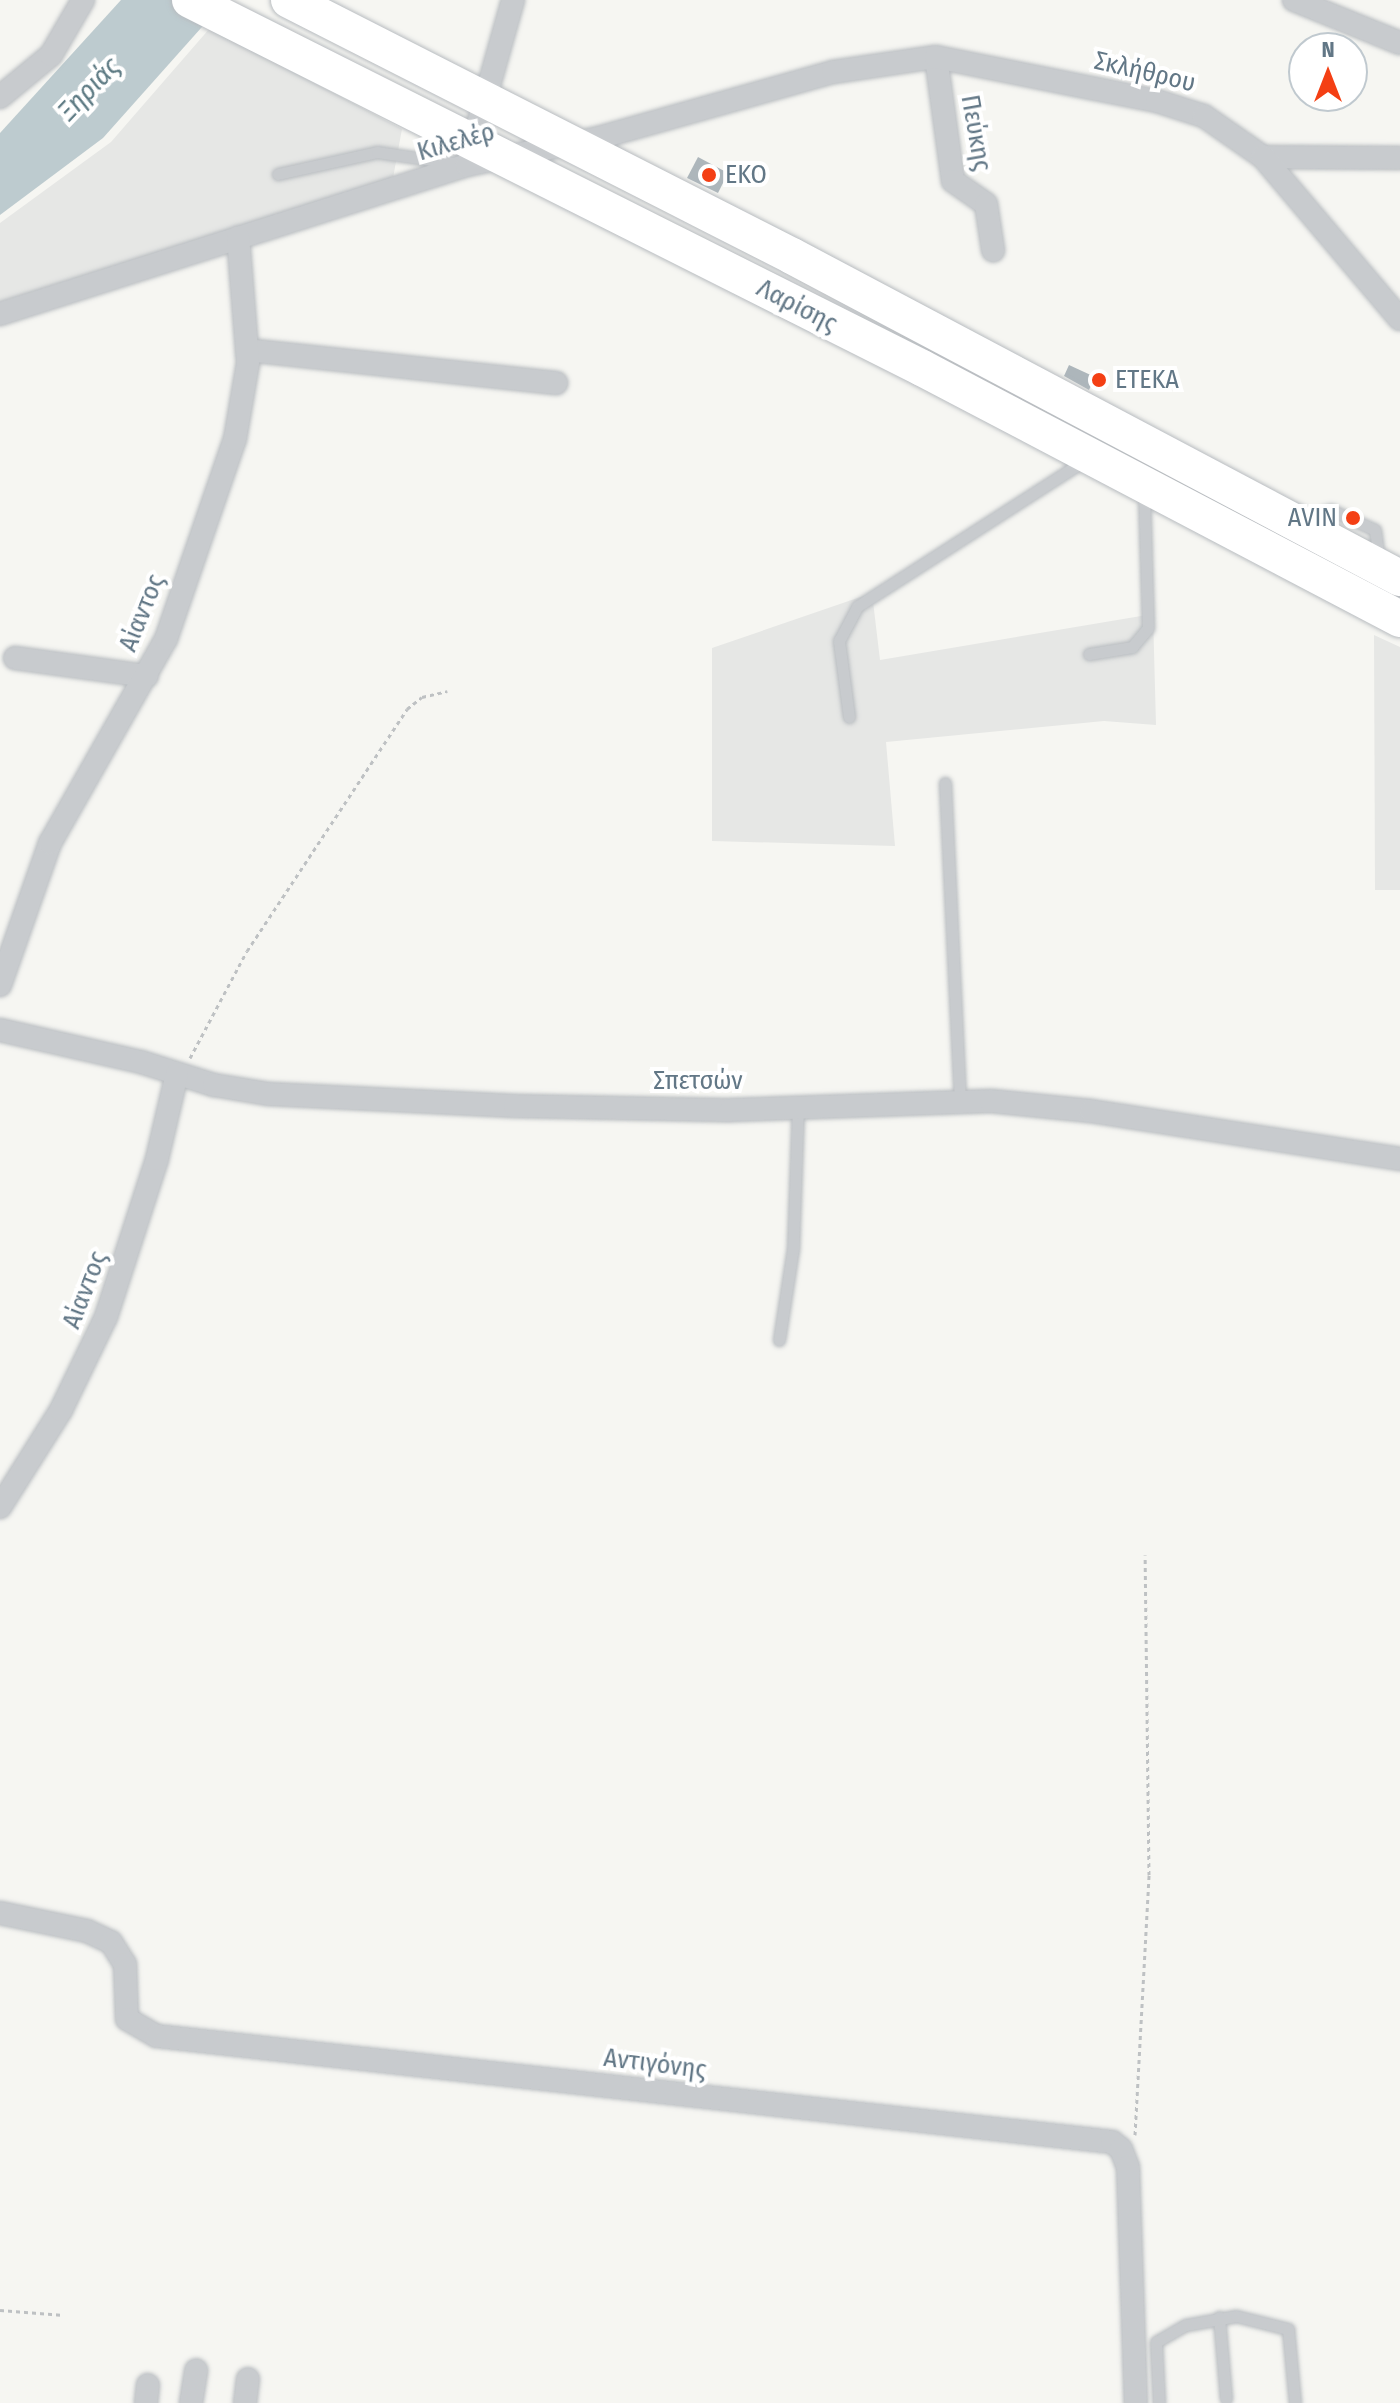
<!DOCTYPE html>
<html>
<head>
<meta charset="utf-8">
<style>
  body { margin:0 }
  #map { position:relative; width:1400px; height:2403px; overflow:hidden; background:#f6f6f2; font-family:"Fira Sans Condensed",sans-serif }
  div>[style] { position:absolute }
  .built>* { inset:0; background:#e6e7e5 }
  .water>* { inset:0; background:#bdcbcf }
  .building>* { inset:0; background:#adb6bb }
  .path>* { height:3px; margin-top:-1.5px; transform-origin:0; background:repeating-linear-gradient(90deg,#bec1c3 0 4px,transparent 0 8px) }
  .roads { filter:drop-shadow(0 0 2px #b8bcc0) drop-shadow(0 0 2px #b8bcc0) }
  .lane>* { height:11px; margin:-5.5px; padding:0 5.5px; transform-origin:5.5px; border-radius:5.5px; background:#c8cbce }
  .street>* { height:22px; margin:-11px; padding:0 11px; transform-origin:11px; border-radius:11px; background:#c8cbce }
  .primary>* { height:36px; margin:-18px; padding:0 18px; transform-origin:18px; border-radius:18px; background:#fff }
  .dots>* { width:22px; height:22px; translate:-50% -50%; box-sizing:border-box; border:4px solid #fff; border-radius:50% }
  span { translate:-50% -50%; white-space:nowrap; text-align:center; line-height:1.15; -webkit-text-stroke:8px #fff; paint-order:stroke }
  .street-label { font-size:26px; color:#627786 }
  .poi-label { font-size:26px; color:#627786 }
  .left { translate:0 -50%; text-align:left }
  .right { translate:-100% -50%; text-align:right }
  .water-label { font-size:28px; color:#5d7a83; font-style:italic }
  .north { position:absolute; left:1288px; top:32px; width:80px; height:80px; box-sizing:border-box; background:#fff; border:2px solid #c0c9cf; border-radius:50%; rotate:0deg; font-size:22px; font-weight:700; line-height:32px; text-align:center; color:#627786 }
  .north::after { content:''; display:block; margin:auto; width:28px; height:36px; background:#f43f14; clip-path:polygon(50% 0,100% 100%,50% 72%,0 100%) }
</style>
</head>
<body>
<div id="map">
  <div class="built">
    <i style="clip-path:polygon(210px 28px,402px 129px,393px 178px,0 302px,0 223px,111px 142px)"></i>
    <i style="clip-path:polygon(872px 593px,880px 660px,1153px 614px,1156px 725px,1104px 721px,886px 742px,895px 846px,712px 841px,712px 648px)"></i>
    <i style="clip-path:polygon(1374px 635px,1400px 647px,1400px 890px,1375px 890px)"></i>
  </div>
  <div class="water">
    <i style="clip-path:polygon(121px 0,226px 0,103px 138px,0 215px,0 133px)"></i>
  </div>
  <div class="building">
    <i style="clip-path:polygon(698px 157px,728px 173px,718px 193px,687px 178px)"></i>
    <i style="clip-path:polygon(1069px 365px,1095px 377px,1089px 390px,1064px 376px)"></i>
  </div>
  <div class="path">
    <i style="left:190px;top:1058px;width:121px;rotate:-62deg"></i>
    <i style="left:247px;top:951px;width:290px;rotate:-56.5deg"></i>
    <i style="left:407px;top:709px;width:19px;rotate:-39deg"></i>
    <i style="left:422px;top:697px;width:26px;rotate:-13deg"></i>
    <i style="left:1135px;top:2135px;width:260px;rotate:-86.9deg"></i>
    <i style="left:1149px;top:1875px;width:320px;rotate:-90.7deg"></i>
    <i style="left:0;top:2310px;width:64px;rotate:4.5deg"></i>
  </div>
  <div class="roads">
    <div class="lane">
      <i style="left:278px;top:174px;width:101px;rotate:-12.5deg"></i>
      <i style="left:377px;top:152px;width:83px;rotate:8.3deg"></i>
      <i style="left:1303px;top:518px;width:29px;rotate:-16deg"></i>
      <i style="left:1331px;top:510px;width:48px;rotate:24.4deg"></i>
      <i style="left:1375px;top:530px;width:29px;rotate:82deg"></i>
      <i style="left:1089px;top:654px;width:44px;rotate:-9.2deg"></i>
      <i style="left:1132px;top:647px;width:25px;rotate:-50deg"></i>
      <i style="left:1148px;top:628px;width:136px;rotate:-91.7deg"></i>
      <i style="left:849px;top:717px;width:77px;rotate:-97.5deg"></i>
      <i style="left:839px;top:641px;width:40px;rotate:-62deg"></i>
      <i style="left:858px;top:606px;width:269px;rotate:-32.7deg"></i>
      <i style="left:945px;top:783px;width:316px;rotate:87.3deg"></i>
      <i style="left:779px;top:1340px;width:92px;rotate:-81.3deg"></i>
      <i style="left:793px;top:1249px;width:142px;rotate:-88deg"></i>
      <i style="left:1219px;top:2317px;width:82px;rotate:85.1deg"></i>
      <i style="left:1159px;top:2403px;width:61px;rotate:-92.8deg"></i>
      <i style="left:1156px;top:2342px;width:34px;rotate:-30deg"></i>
      <i style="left:1186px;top:2325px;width:51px;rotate:-10.2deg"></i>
      <i style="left:1236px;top:2316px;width:54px;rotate:14deg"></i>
      <i style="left:1288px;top:2329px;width:74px;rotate:84.6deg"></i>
    </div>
    <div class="street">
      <i style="left:1294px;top:0;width:114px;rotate:22.1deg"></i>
      <i style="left:936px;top:57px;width:125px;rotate:82.2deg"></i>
      <i style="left:953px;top:181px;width:40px;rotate:34.9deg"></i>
      <i style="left:986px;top:204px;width:47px;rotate:81.3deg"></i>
      <i style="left:0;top:97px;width:66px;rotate:-39.5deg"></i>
      <i style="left:51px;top:55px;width:64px;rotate:-59.8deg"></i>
      <i style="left:470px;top:153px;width:159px;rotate:-74.3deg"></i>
      <i style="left:1263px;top:157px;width:137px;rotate:0.4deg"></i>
      <i style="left:0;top:314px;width:490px;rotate:-17.7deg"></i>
      <i style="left:467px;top:165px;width:134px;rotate:-11.6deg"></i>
      <i style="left:598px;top:138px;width:244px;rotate:-15.7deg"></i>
      <i style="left:833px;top:72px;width:104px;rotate:-8.3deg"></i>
      <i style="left:936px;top:57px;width:225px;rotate:11.3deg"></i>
      <i style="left:1157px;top:101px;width:49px;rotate:17.7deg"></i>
      <i style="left:1204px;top:116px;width:72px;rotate:34.8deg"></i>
      <i style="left:1263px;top:157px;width:212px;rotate:49.8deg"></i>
      <i style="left:247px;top:350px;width:311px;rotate:6.1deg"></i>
      <i style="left:15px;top:658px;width:133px;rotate:7.8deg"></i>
      <i style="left:0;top:985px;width:151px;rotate:-70.6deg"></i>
      <i style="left:50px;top:843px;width:235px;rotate:-60.4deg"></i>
      <i style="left:166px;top:639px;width:212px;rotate:-71deg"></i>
      <i style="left:235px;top:439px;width:77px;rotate:-80.3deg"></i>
      <i style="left:248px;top:363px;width:126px;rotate:-94.5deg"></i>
      <i style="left:0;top:1030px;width:145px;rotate:12.8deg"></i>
      <i style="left:141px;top:1062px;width:77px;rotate:17.5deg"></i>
      <i style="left:214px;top:1085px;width:56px;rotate:9.3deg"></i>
      <i style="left:269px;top:1094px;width:246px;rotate:2.8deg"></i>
      <i style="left:515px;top:1106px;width:216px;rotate:1.1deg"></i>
      <i style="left:731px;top:1110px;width:260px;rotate:-2deg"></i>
      <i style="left:991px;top:1101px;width:100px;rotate:5.7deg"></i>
      <i style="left:1091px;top:1111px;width:313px;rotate:8.8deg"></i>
      <i style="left:0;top:1507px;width:115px;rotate:-57.8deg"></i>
      <i style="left:61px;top:1410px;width:103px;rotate:-64.2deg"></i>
      <i style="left:106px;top:1317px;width:166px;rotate:-72.1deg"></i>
      <i style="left:157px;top:1159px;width:87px;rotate:-76.8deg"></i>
      <i style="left:0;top:1913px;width:89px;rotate:11.7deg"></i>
      <i style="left:87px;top:1931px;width:26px;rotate:25deg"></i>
      <i style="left:111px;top:1942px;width:26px;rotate:58deg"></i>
      <i style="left:125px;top:1964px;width:55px;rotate:87.9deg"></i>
      <i style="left:127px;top:2019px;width:34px;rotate:30deg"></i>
      <i style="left:157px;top:2036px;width:961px;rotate:6.33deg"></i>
      <i style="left:1112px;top:2142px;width:11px;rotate:38deg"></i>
      <i style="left:1121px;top:2149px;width:19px;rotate:69deg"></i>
      <i style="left:1128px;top:2167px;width:236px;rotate:88.1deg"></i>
      <i style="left:146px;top:2403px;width:18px;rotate:-84deg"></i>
      <i style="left:191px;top:2403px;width:33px;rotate:-81deg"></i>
      <i style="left:245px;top:2403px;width:24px;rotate:-83deg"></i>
    </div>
    <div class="primary">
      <i style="left:190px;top:0;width:819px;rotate:26.69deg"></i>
      <i style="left:922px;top:368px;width:540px;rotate:27.7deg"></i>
      <i style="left:289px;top:0;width:564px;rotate:26.97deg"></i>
      <i style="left:792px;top:256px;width:688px;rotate:27.91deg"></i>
    </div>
  </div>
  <div class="dots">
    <i style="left:709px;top:175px;background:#f43f14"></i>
    <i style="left:1099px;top:380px;background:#f43f14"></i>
    <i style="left:1353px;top:518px;background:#f43f14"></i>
  </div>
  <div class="street-label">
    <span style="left:1145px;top:72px;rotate:13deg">Σκλήθρου</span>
    <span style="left:976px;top:133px;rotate:80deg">Πεύκης</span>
    <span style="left:456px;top:142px;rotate:-16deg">Κιλελέρ</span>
    <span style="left:797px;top:306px;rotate:27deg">Λαρίσης</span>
    <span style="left:142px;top:613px;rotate:-68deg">Αίαντος</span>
    <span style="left:698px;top:1081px">Σπετσών</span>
    <span style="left:85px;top:1290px;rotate:-69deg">Αίαντος</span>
    <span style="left:655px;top:2064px;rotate:7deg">Αντιγόνης</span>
  </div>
  <div class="poi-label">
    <span class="left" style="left:725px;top:175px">EKO</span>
    <span class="left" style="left:1115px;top:380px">ΕΤΕΚΑ</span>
    <span class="right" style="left:1337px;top:518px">AVIN</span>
  </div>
  <div class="water-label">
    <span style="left:89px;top:89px;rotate:-46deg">Ξηριάς</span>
  </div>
  <div class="north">N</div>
</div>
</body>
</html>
